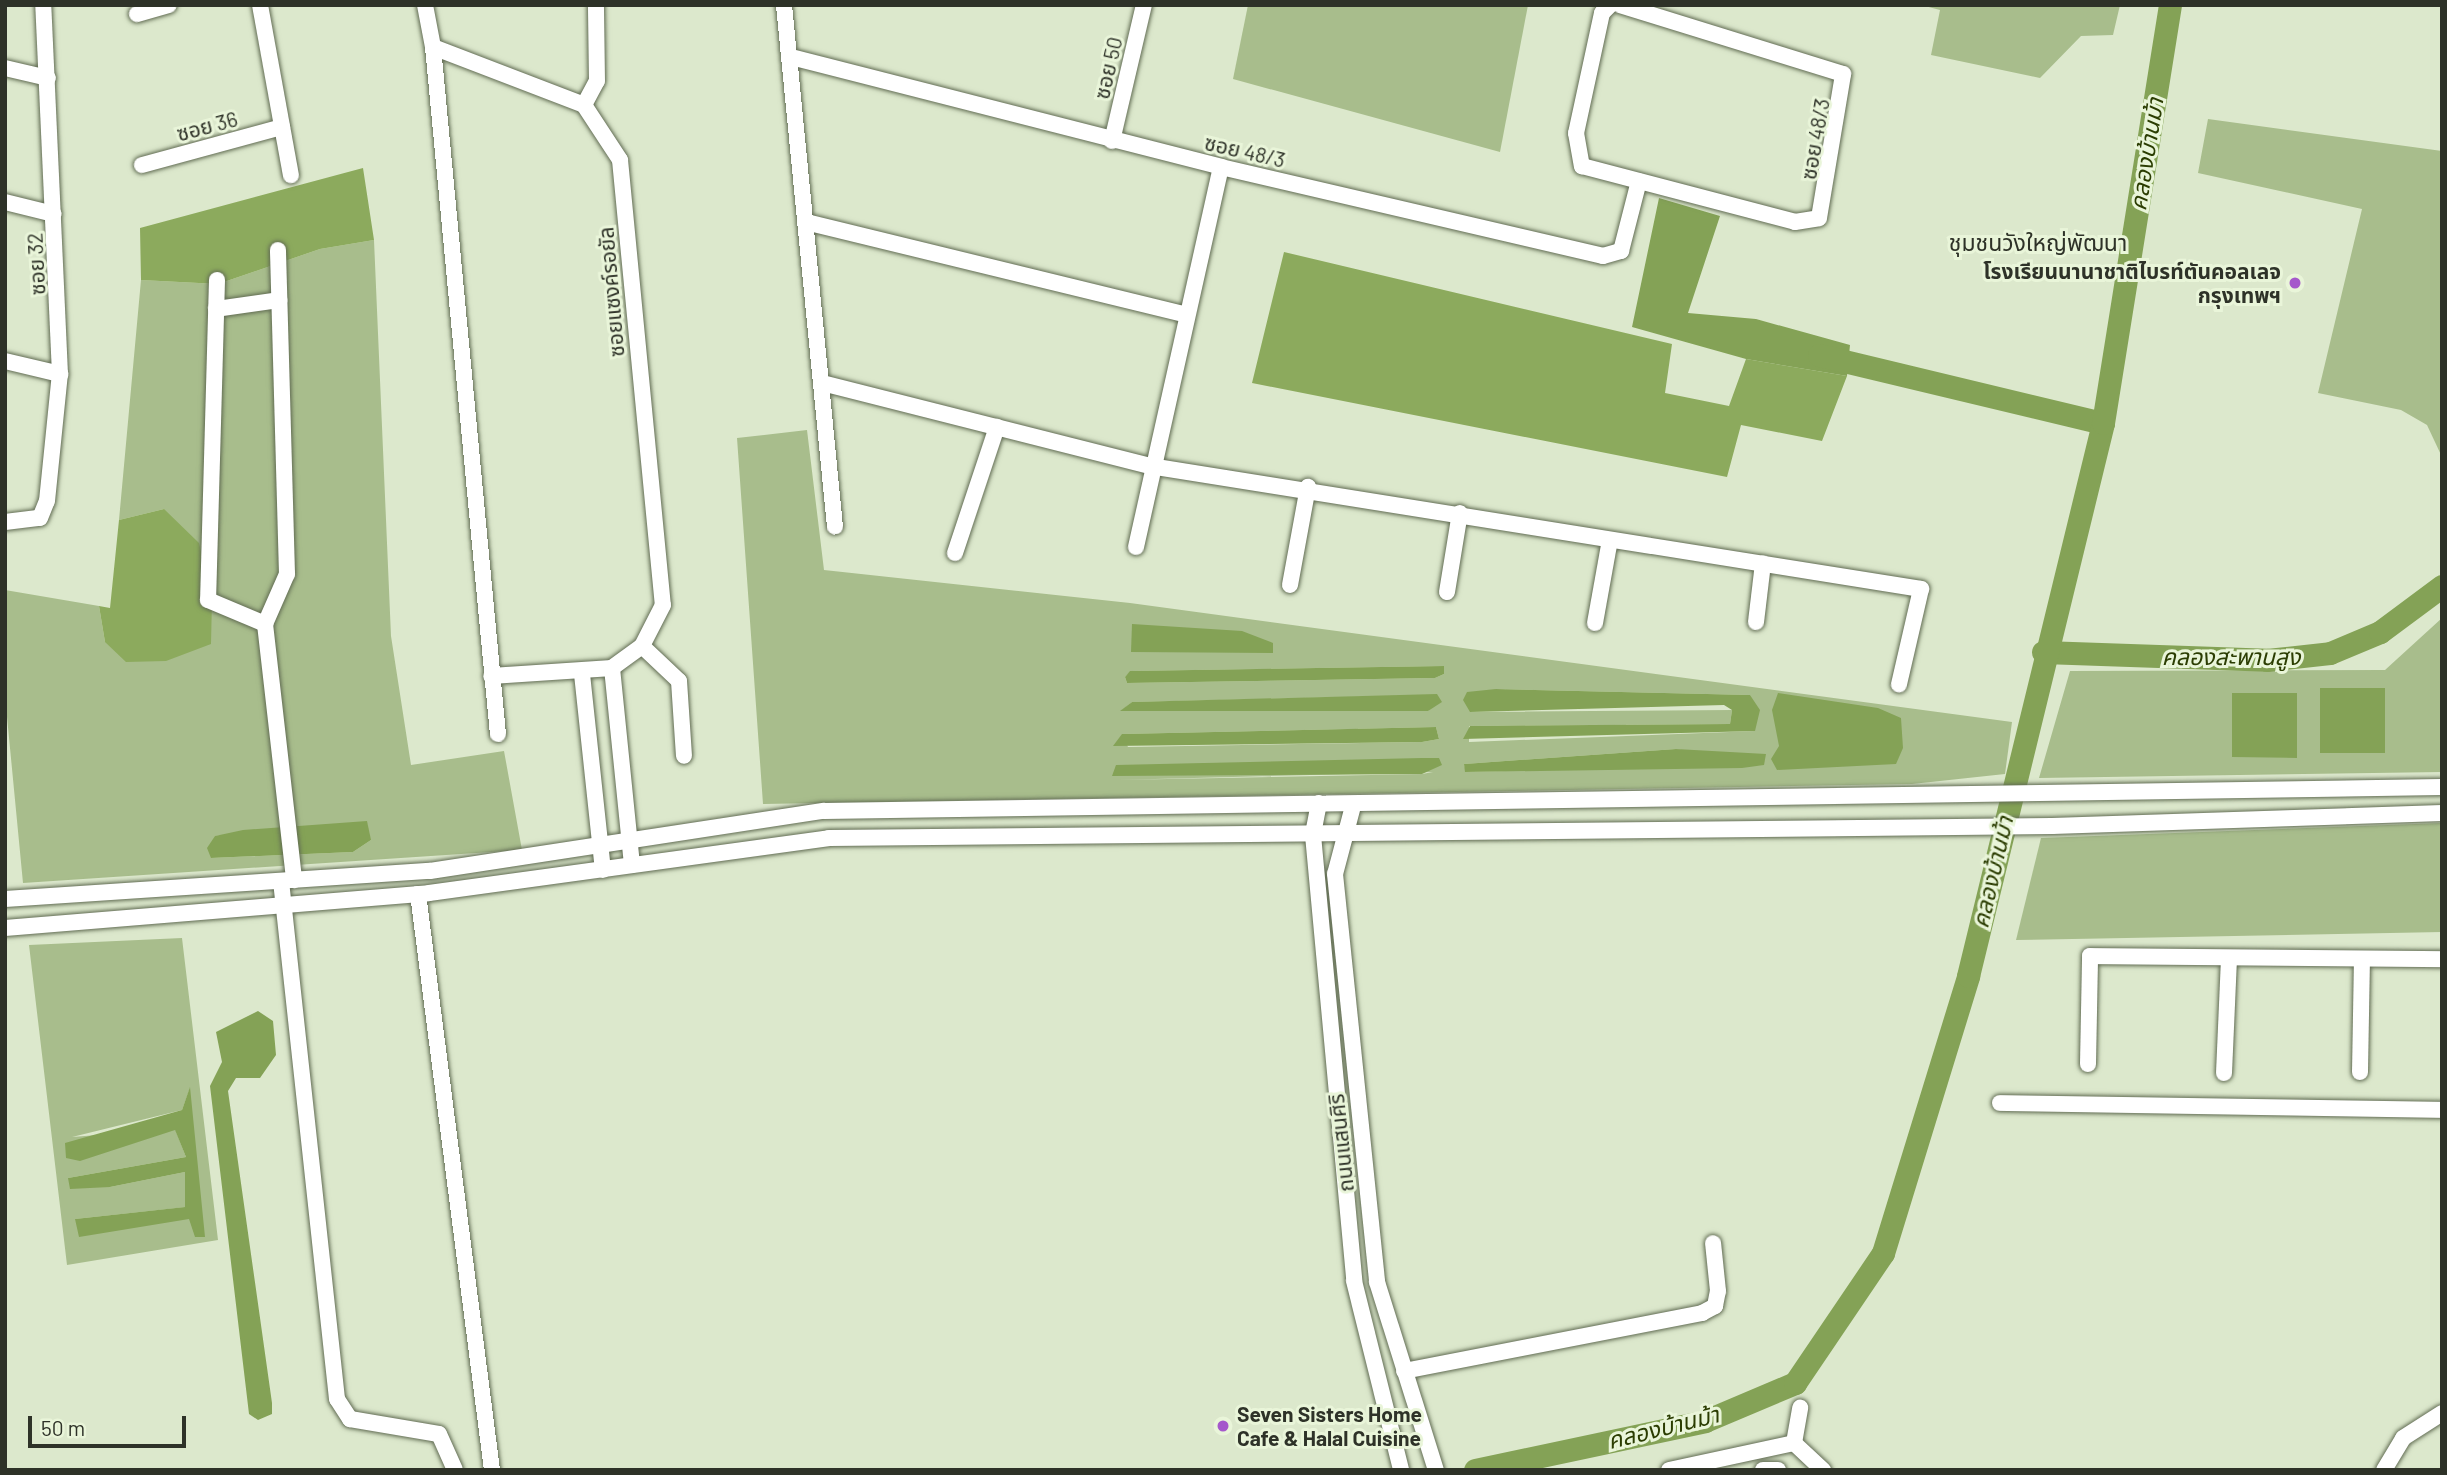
<!DOCTYPE html>
<html>
<head>
<meta charset="utf-8">
<style>
  body { margin:0 }
  #map { position:relative; width:2447px; height:1475px; overflow:hidden; background:#dce8cc; font-family:Barlow,"Noto Sans Thai",sans-serif }
  div>[style] { position:absolute }
  .green>* { inset:0; background:#a8bd8c }
  .forest>* { inset:0; background:#8caa5d }
  .water>* { inset:0; background:#84a256 }
  .canal>* { height:23px; margin:-11.5px; padding:0 11.5px; transform-origin:11.5px; border-radius:11.5px; background:#84a256 }
  .roads { filter:drop-shadow(0 0 2px #616c53) drop-shadow(0 0 2px #616c53) }
  .minor>* { height:16px; margin:-8px; padding:0 8px; transform-origin:8px; border-radius:8px; background:#fff }
  .dots>* { width:19px; height:19px; translate:-50% -50%; box-sizing:border-box; border:4px solid #e9f5d9; border-radius:50% }
  span { translate:-50% -50%; white-space:nowrap; text-align:center; line-height:1.15; -webkit-text-stroke:6px #e9f5d9; paint-order:stroke }
  .street-label { font-size:21px; color:#2e3228 }
  .poi-label { font-size:21px; color:#2e3228; font-weight:700 }
  .right { translate:-100% -50%; text-align:right }
  .left { translate:0 -50%; text-align:left }
  .water-label { font-size:23px; color:#2b3d02; font-style:italic }
  .neighbourhood-label { font-size:23px; color:#2e3228 }
  .frame { position:absolute; inset:0; border:7px solid #2e3228; pointer-events:none }
  .scale { position:absolute; left:28px; top:1416px; width:158px; height:32px; box-sizing:border-box; border:4px solid #2e3228; border-top:0; padding-left:9px; font-size:21px; line-height:24px; white-space:nowrap; color:#2e3228; -webkit-text-stroke:5px #e9f5d9; paint-order:stroke }
</style>
</head>
<body>
<div id="map">
  <div class="green">
    <i style="clip-path:polygon(1248px 5px,1528px 5px,1500px 152px,1233px 79px)"></i>
    <i style="clip-path:polygon(1921px 5px,2120px 5px,2113px 35px,2081px 36px,2040px 78px,1931px 55px,1940px 10px)"></i>
    <i style="clip-path:polygon(2208px 119px,2442px 151px,2442px 457px,2427px 425px,2401px 410px,2318px 393px,2362px 209px,2198px 173px)"></i>
    <i style="clip-path:polygon(evenodd,374px 240px,391px 636px,411px 765px,504px 751px,522px 850px,23px 883px,5px 696px,5px 590px,99px 606px,105px 642px,164px 509px,119px 520px,141px 280px,218px 284px,320px 249px,374px 240px,317px 828px,371px 840px,353px 852px,211px 858px,215px 836px,317px 828px)"></i>
    <i style="clip-path:polygon(evenodd,807px 430px,824px 570px,1130px 603px,2012px 722px,2005px 774px,1912px 784px,763px 804px,737px 438px,807px 430px,1444px 666px,1444px 674px,1435px 678px,1127px 683px,1125px 677px,1131px 671px,1444px 666px,807px 430px,1496px 689px,1750px 695px,1755px 731px,1469px 742px,1469px 726px,1730px 724px,1732px 710px,1470px 712px,1496px 689px,807px 430px,1437px 695px,1428px 711px,1121px 711px,1132px 702px,1437px 695px,807px 430px,1436px 727px,1439px 739px,1422px 742px,1128px 747px,1122px 734px,1436px 727px,807px 430px,1676px 749px,1763px 765px,1466px 772px,1464px 764px,1676px 749px,807px 430px,1433px 772px,1422px 774px,1116px 780px,1433px 772px)"></i>
    <i style="clip-path:polygon(2442px 618px,2442px 772px,2039px 778px,2070px 671px,2385px 670px)"></i>
    <i style="clip-path:polygon(2442px 823px,2442px 932px,2016px 940px,2041px 838px)"></i>
    <i style="clip-path:polygon(evenodd,182px 938px,218px 1240px,67px 1265px,29px 945px,182px 938px,190px 1088px,189px 1218px,75px 1219px,186px 1207px,185px 1172px,110px 1187px,68px 1178px,186px 1157px,175px 1129px,72px 1137px,182px 1110px,190px 1088px)"></i>
  </div>
  <div class="forest">
    <i style="clip-path:polygon(363px 168px,374px 240px,320px 249px,218px 284px,141px 280px,140px 228px)"></i>
    <i style="clip-path:polygon(1284px 252px,1672px 344px,1665px 393px,1729px 406px,1746px 359px,1847px 376px,1822px 441px,1741px 425px,1727px 477px,1252px 383px)"></i>
    <i style="clip-path:polygon(164px 509px,199px 543px,212px 600px,211px 644px,166px 661px,126px 662px,105px 642px,99px 606px,110px 608px,119px 520px)"></i>
  </div>
  <div class="water">
    <i style="clip-path:polygon(1659px 198px,1720px 216px,1688px 313px,1756px 319px,1850px 345px,1847px 376px,1746px 359px,1632px 327px)"></i>
    <i style="clip-path:polygon(1132px 624px,1242px 631px,1273px 643px,1273px 653px,1131px 652px)"></i>
    <i style="clip-path:polygon(1444px 666px,1444px 674px,1435px 678px,1127px 683px,1125px 677px,1130px 671px)"></i>
    <i style="clip-path:polygon(2320px 688px,2385px 688px,2385px 753px,2320px 753px)"></i>
    <i style="clip-path:polygon(1496px 689px,1750px 695px,1760px 710px,1755px 731px,1463px 739px,1470px 726px,1730px 724px,1732px 710px,1724px 705px,1470px 712px,1463px 700px,1467px 692px)"></i>
    <i style="clip-path:polygon(1778px 693px,1878px 708px,1901px 718px,1903px 748px,1896px 764px,1777px 770px,1771px 759px,1779px 746px,1772px 710px)"></i>
    <i style="clip-path:polygon(2232px 693px,2297px 693px,2297px 758px,2232px 757px)"></i>
    <i style="clip-path:polygon(1437px 694px,1442px 702px,1428px 711px,1120px 711px,1132px 702px)"></i>
    <i style="clip-path:polygon(1436px 727px,1439px 739px,1422px 742px,1113px 746px,1122px 734px)"></i>
    <i style="clip-path:polygon(1676px 749px,1766px 754px,1764px 765px,1742px 768px,1465px 772px,1464px 764px)"></i>
    <i style="clip-path:polygon(1422px 758px,1439px 758px,1442px 765px,1422px 774px,1112px 776px,1116px 765px)"></i>
    <i style="clip-path:polygon(367px 821px,371px 840px,353px 852px,211px 858px,207px 848px,215px 836px,243px 830px)"></i>
    <i style="clip-path:polygon(258px 1011px,273px 1021px,276px 1055px,260px 1078px,236px 1078px,228px 1091px,272px 1403px,272px 1414px,258px 1420px,249px 1414px,210px 1086px,222px 1062px,216px 1032px)"></i>
    <i style="clip-path:polygon(190px 1087px,205px 1237px,195px 1237px,189px 1219px,79px 1237px,75px 1219px,185px 1207px,185px 1172px,110px 1187px,70px 1189px,68px 1178px,186px 1157px,175px 1130px,80px 1161px,66px 1158px,65px 1143px,182px 1110px)"></i>
  </div>
  <div class="canal">
    <i style="left:1819px;top:355px;width:292px;rotate:13.5deg"></i>
    <i style="left:2043px;top:652px;width:224px;rotate:2deg"></i>
    <i style="left:2267px;top:660px;width:63px;rotate:-6.3deg"></i>
    <i style="left:2330px;top:653px;width:54px;rotate:-22.8deg"></i>
    <i style="left:2380px;top:632px;width:77px;rotate:-36.6deg"></i>
    <i style="left:1475px;top:1470px;width:235px;rotate:-12deg"></i>
    <i style="left:1705px;top:1421px;width:98px;rotate:-22.9deg"></i>
    <i style="left:1795px;top:1383px;width:157px;rotate:-55.9deg"></i>
    <i style="left:1883px;top:1253px;width:290px;rotate:-72.9deg"></i>
    <i style="left:1968px;top:976px;width:569px;rotate:-76.28deg"></i>
    <i style="left:2103px;top:423px;width:423px;rotate:-80.9deg"></i>
  </div>
  <div class="roads">
    <div class="minor">
      <i style="left:260px;top:5px;width:173px;rotate:79.7deg"></i>
      <i style="left:425px;top:5px;width:43px;rotate:79.2deg"></i>
      <i style="left:433px;top:47px;width:162px;rotate:21deg"></i>
      <i style="left:584px;top:105px;width:66px;rotate:56.8deg"></i>
      <i style="left:620px;top:160px;width:447px;rotate:84.5deg"></i>
      <i style="left:663px;top:605px;width:46px;rotate:117.1deg"></i>
      <i style="left:642px;top:646px;width:37px;rotate:144deg"></i>
      <i style="left:612px;top:668px;width:121px;rotate:176.2deg"></i>
      <i style="left:784px;top:5px;width:524px;rotate:84.42deg"></i>
      <i style="left:1610px;top:5px;width:11px;rotate:135deg"></i>
      <i style="left:1602px;top:13px;width:123px;rotate:102.2deg"></i>
      <i style="left:1576px;top:133px;width:34px;rotate:80deg"></i>
      <i style="left:1582px;top:166px;width:220px;rotate:14.7deg"></i>
      <i style="left:1795px;top:222px;width:24px;rotate:-9deg"></i>
      <i style="left:1819px;top:218px;width:146px;rotate:-80.5deg"></i>
      <i style="left:1843px;top:74px;width:233px;rotate:-162.8deg"></i>
      <i style="left:137px;top:14px;width:33px;rotate:-16deg"></i>
      <i style="left:433px;top:47px;width:690px;rotate:84.6deg"></i>
      <i style="left:791px;top:57px;width:444px;rotate:14.3deg"></i>
      <i style="left:1221px;top:167px;width:392px;rotate:13.1deg"></i>
      <i style="left:1603px;top:256px;width:19px;rotate:-16deg"></i>
      <i style="left:1621px;top:251px;width:72px;rotate:-75.6deg"></i>
      <i style="left:5px;top:68px;width:44px;rotate:13.1deg"></i>
      <i style="left:584px;top:105px;width:27px;rotate:-62deg"></i>
      <i style="left:597px;top:81px;width:76px;rotate:-90.8deg"></i>
      <i style="left:1112px;top:141px;width:140px;rotate:-76.8deg"></i>
      <i style="left:142px;top:165px;width:145px;rotate:-15.2deg"></i>
      <i style="left:5px;top:202px;width:50px;rotate:13.8deg"></i>
      <i style="left:806px;top:222px;width:392px;rotate:13.7deg"></i>
      <i style="left:217px;top:280px;width:320px;rotate:91.6deg"></i>
      <i style="left:208px;top:600px;width:62px;rotate:22.8deg"></i>
      <i style="left:265px;top:624px;width:258px;rotate:83.5deg"></i>
      <i style="left:216px;top:309px;width:64px;rotate:-8.1deg"></i>
      <i style="left:5px;top:361px;width:57px;rotate:13.3deg"></i>
      <i style="left:822px;top:383px;width:338px;rotate:14.2deg"></i>
      <i style="left:1150px;top:466px;width:781px;rotate:9.06deg"></i>
      <i style="left:1921px;top:589px;width:98px;rotate:103deg"></i>
      <i style="left:5px;top:522px;width:35px;rotate:-7deg"></i>
      <i style="left:40px;top:518px;width:18px;rotate:-68deg"></i>
      <i style="left:47px;top:501px;width:128px;rotate:-84.2deg"></i>
      <i style="left:60px;top:374px;width:369px;rotate:-92.6deg"></i>
      <i style="left:1136px;top:547px;width:389px;rotate:-77.4deg"></i>
      <i style="left:955px;top:553px;width:133px;rotate:-71.6deg"></i>
      <i style="left:1290px;top:585px;width:100px;rotate:-79.6deg"></i>
      <i style="left:1447px;top:592px;width:80px;rotate:-80.7deg"></i>
      <i style="left:1756px;top:622px;width:59px;rotate:-83.2deg"></i>
      <i style="left:1595px;top:623px;width:84px;rotate:-79.8deg"></i>
      <i style="left:265px;top:624px;width:55px;rotate:-66.3deg"></i>
      <i style="left:287px;top:574px;width:324px;rotate:-91.6deg"></i>
      <i style="left:642px;top:646px;width:51px;rotate:43.4deg"></i>
      <i style="left:679px;top:681px;width:75px;rotate:86.2deg"></i>
      <i style="left:612px;top:668px;width:198px;rotate:84.2deg"></i>
      <i style="left:582px;top:674px;width:197px;rotate:83.9deg"></i>
      <i style="left:1319px;top:803px;width:33px;rotate:101deg"></i>
      <i style="left:1313px;top:835px;width:448px;rotate:84.7deg"></i>
      <i style="left:1354px;top:1281px;width:195px;rotate:76deg"></i>
      <i style="left:1353px;top:806px;width:70px;rotate:104.8deg"></i>
      <i style="left:1335px;top:874px;width:410px;rotate:84.1deg"></i>
      <i style="left:1377px;top:1282px;width:197px;rotate:72.6deg"></i>
      <i style="left:281px;top:881px;width:521px;rotate:83.83deg"></i>
      <i style="left:337px;top:1399px;width:24px;rotate:57deg"></i>
      <i style="left:350px;top:1419px;width:90px;rotate:9.6deg"></i>
      <i style="left:439px;top:1434px;width:39px;rotate:66deg"></i>
      <i style="left:418px;top:894px;width:581px;rotate:82.68deg"></i>
      <i style="left:5px;top:899px;width:426px;rotate:-3.8deg"></i>
      <i style="left:430px;top:871px;width:399px;rotate:-8.7deg"></i>
      <i style="left:824px;top:811px;width:1618px;rotate:-0.85deg"></i>
      <i style="left:5px;top:928px;width:425px;rotate:-4.7deg"></i>
      <i style="left:429px;top:893px;width:404px;rotate:-7.8deg"></i>
      <i style="left:829px;top:838px;width:1223px;rotate:-0.56deg"></i>
      <i style="left:2052px;top:826px;width:390px;rotate:-1.9deg"></i>
      <i style="left:2088px;top:1064px;width:108px;rotate:-88.9deg"></i>
      <i style="left:2090px;top:956px;width:352px;rotate:0.5deg"></i>
      <i style="left:2360px;top:1072px;width:113px;rotate:-89deg"></i>
      <i style="left:2224px;top:1073px;width:115px;rotate:-87.5deg"></i>
      <i style="left:2000px;top:1103px;width:442px;rotate:0.9deg"></i>
      <i style="left:1404px;top:1371px;width:304px;rotate:-11deg"></i>
      <i style="left:1702px;top:1313px;width:15px;rotate:-28deg"></i>
      <i style="left:1715px;top:1306px;width:15px;rotate:-79deg"></i>
      <i style="left:1718px;top:1291px;width:48px;rotate:-95.9deg"></i>
      <i style="left:1794px;top:1443px;width:36px;rotate:-80deg"></i>
      <i style="left:1669px;top:1470px;width:128px;rotate:-12.2deg"></i>
      <i style="left:1794px;top:1443px;width:40px;rotate:43deg"></i>
      <i style="left:1763px;top:1470px;width:15px"></i>
      <i style="left:2384px;top:1470px;width:37px;rotate:-59deg"></i>
      <i style="left:2403px;top:1438px;width:46px;rotate:-32.7deg"></i>
    </div>
  </div>
  <div class="dots">
    <i style="left:2295px;top:283px;background:#a558cb"></i>
    <i style="left:1223px;top:1426px;background:#a558cb"></i>
  </div>
  <div class="street-label">
    <span style="left:1108px;top:68px;rotate:-77deg">ซอย 50</span>
    <span style="left:207px;top:126px;rotate:-15deg">ซอย 36</span>
    <span style="left:1815px;top:139px;rotate:-80deg">ซอย 48/3</span>
    <span style="left:1245px;top:151px;rotate:13deg">ซอย 48/3</span>
    <span style="left:36px;top:264px;rotate:-93deg">ซอย 32</span>
    <span style="left:611px;top:292px;rotate:-95deg">ซอยแซงค์รอยัล</span>
    <span style="left:1341px;top:1143px;rotate:-96deg">ถนนแสนศิริ</span>
  </div>
  <div class="poi-label">
    <span class="right" style="left:2281px;top:283px">โรงเรียนนานาชาติไบรท์ตันคอลเลจ<br>กรุงเทพฯ</span>
    <span class="left" style="left:1237px;top:1426px">Seven Sisters Home<br>Cafe &amp; Halal Cuisine</span>
  </div>
  <div class="water-label">
    <span style="left:2146px;top:154px;rotate:-81deg">คลองบ้านม้า</span>
    <span style="left:2231px;top:656px">คลองสะพานสูง</span>
    <span style="left:1992px;top:872px;rotate:-77deg">คลองบ้านม้า</span>
    <span style="left:1663px;top:1427px;rotate:-14deg">คลองบ้านม้า</span>
  </div>
  <div class="neighbourhood-label">
    <span style="left:2038px;top:242px">ชุมชนวังใหญ่พัฒนา</span>
  </div>
  <div class="frame"></div>
  <div class="scale">50 m</div>
</div>
</body>
</html>
